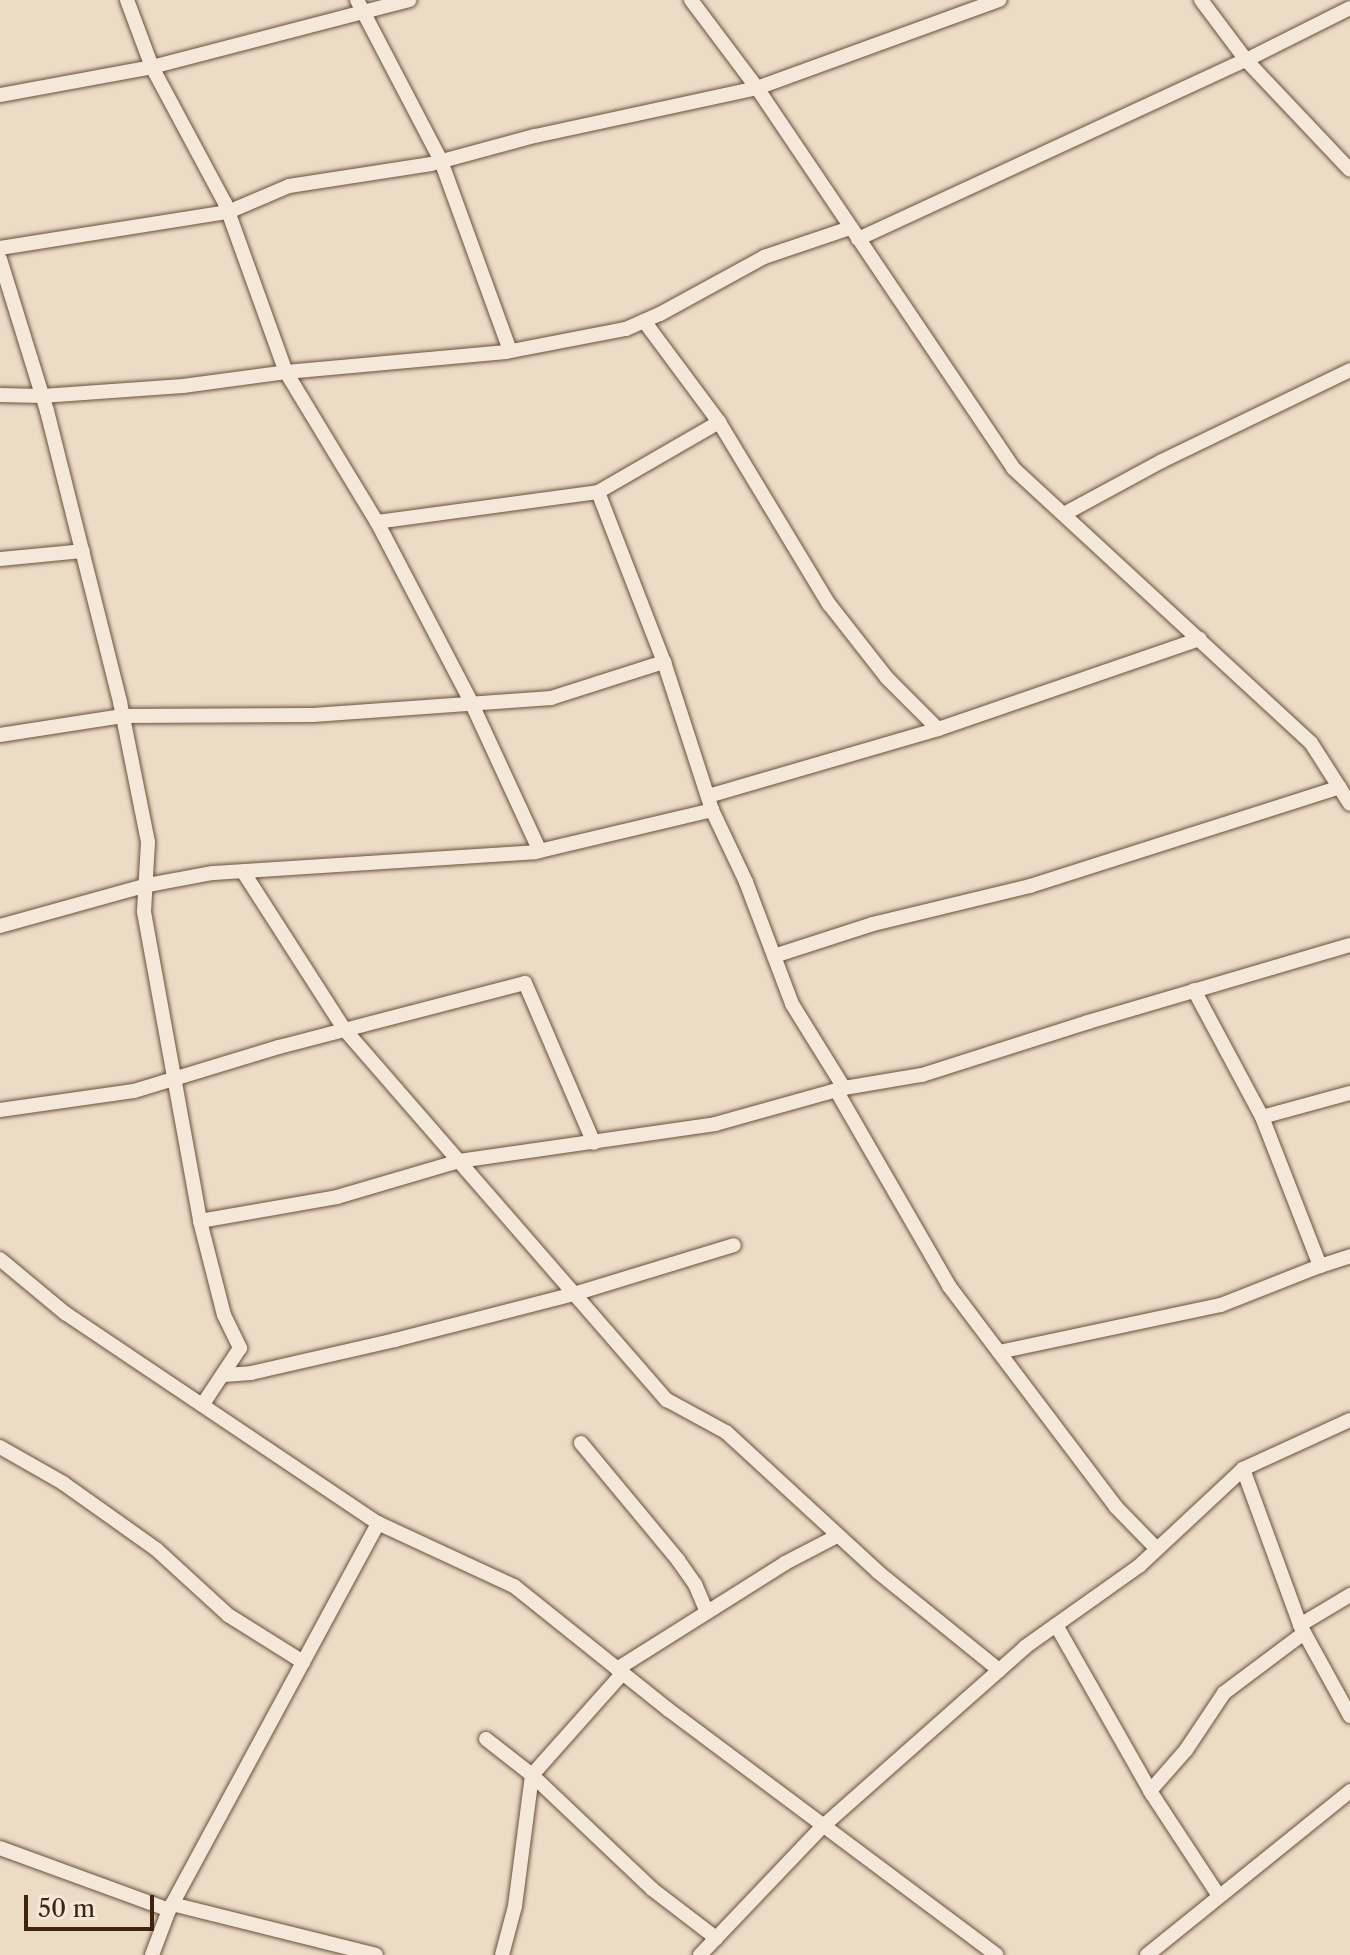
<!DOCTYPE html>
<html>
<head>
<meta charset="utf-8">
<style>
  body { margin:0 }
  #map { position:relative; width:1350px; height:1955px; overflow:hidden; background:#ecdcc5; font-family:"Libre Caslon Text",serif }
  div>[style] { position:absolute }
  .roads { filter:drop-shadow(0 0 2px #6b503c) drop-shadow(0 0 2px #6b503c) }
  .street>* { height:14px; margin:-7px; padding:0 7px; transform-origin:7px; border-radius:7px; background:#f3e8d9 }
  span { translate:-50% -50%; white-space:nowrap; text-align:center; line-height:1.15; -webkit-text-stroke:6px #f3e8d9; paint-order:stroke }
  .scale { position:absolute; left:24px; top:1895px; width:130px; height:36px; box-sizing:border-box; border:4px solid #40220e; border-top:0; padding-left:10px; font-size:24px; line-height:28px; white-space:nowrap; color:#40220e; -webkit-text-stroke:6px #f3e8d9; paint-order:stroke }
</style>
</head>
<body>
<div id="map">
  <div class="roads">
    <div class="street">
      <i style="left:127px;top:0;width:72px;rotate:69.5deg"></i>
      <i style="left:152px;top:67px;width:154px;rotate:61.8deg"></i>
      <i style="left:225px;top:203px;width:180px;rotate:70.2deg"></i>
      <i style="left:286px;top:372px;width:175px;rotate:58.8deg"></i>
      <i style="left:377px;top:522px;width:203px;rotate:62.4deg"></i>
      <i style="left:471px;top:702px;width:164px;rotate:65.2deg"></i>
      <i style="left:357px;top:0;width:182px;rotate:62.4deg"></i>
      <i style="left:441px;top:161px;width:202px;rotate:70deg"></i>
      <i style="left:691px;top:0;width:110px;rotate:53.1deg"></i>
      <i style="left:757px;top:88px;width:458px;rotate:56deg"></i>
      <i style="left:1013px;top:468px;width:405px;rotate:42.7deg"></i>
      <i style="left:1311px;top:743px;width:72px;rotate:57.4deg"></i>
      <i style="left:1201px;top:0;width:75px;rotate:53.1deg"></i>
      <i style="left:1246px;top:60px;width:151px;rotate:46.6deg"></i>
      <i style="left:0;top:95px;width:155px;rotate:-10.4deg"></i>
      <i style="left:152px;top:67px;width:266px;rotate:-14.6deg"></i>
      <i style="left:858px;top:239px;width:427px;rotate:-24.8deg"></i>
      <i style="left:1246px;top:60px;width:116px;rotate:-26.6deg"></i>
      <i style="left:0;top:248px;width:231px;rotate:-9deg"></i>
      <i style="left:228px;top:212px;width:66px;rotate:-23.1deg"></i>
      <i style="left:289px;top:186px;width:144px;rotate:-8.8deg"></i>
      <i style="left:431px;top:164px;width:108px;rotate:-15.1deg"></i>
      <i style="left:535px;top:136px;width:227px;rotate:-12.2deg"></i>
      <i style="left:757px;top:88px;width:258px;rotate:-20deg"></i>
      <i style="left:0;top:259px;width:159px;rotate:72.8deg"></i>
      <i style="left:47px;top:411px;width:300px;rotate:75.9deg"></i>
      <i style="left:120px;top:702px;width:143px;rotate:78.7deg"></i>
      <i style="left:148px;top:842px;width:70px;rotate:93.3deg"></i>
      <i style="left:144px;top:912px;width:314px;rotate:79.7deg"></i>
      <i style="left:200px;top:1221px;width:97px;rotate:75.7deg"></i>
      <i style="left:224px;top:1315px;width:37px;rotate:64deg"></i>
      <i style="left:240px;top:1348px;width:67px;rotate:123.5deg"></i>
      <i style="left:644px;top:321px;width:126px;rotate:53.4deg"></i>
      <i style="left:719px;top:422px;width:213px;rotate:58.9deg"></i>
      <i style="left:829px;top:604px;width:94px;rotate:51.9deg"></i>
      <i style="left:887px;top:678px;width:72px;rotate:45deg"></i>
      <i style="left:0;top:395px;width:42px;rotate:1.4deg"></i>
      <i style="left:42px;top:396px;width:141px;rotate:-4.1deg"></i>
      <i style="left:183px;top:386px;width:104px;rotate:-7.7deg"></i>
      <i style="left:286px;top:372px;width:221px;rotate:-5.2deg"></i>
      <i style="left:506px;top:352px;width:122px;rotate:-10.9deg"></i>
      <i style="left:626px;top:329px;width:37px;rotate:-24deg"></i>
      <i style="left:660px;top:314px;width:119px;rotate:-28.7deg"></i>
      <i style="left:764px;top:257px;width:91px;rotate:-18.6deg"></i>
      <i style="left:598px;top:492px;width:182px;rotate:68.8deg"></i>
      <i style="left:664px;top:662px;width:156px;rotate:72deg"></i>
      <i style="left:712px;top:810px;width:80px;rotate:64.7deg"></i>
      <i style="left:746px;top:882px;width:130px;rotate:69.3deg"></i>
      <i style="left:792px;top:1004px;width:99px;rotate:58.2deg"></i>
      <i style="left:1064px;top:514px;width:111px;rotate:-28.4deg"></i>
      <i style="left:1162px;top:461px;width:209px;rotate:-25.8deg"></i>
      <i style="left:377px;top:522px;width:223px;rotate:-7.7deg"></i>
      <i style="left:598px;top:492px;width:140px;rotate:-30deg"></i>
      <i style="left:0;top:559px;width:83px;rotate:-5.5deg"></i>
      <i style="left:0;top:735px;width:124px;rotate:-8.8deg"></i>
      <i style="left:123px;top:716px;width:190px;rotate:-0.3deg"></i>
      <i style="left:313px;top:715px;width:239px;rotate:-4.1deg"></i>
      <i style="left:551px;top:698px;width:119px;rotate:-17.7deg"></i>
      <i style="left:708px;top:796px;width:240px;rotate:-16.2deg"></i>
      <i style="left:938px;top:729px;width:277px;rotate:-19deg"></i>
      <i style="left:244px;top:873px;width:185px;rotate:57.3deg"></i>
      <i style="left:344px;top:1029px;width:492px;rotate:49deg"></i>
      <i style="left:667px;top:1400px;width:67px;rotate:28.5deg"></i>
      <i style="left:726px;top:1432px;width:207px;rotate:42.6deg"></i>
      <i style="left:878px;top:1572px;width:156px;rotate:39deg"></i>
      <i style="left:0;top:926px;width:154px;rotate:-15.5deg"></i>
      <i style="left:148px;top:885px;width:66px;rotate:-10.5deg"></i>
      <i style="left:213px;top:873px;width:323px;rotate:-3.7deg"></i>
      <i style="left:535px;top:852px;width:182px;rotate:-13.3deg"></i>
      <i style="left:774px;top:956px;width:104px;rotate:-17.9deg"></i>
      <i style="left:873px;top:924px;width:162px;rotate:-13.6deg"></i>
      <i style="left:1030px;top:886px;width:325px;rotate:-17.7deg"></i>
      <i style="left:1194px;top:990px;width:144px;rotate:61.8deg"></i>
      <i style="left:1262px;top:1117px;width:160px;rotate:68.7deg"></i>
      <i style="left:1320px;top:1266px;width:32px;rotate:-18deg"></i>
      <i style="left:836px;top:1090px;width:226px;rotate:60deg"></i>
      <i style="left:949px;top:1286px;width:277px;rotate:52.9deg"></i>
      <i style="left:1116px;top:1507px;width:57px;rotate:45.7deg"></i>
      <i style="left:0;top:1110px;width:135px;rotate:-8.1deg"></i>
      <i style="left:134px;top:1091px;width:152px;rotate:-16.9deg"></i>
      <i style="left:279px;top:1047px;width:254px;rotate:-14.6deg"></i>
      <i style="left:525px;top:983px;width:174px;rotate:66.7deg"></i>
      <i style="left:1262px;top:1117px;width:91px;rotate:-15.3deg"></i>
      <i style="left:200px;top:1221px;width:139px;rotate:-9.9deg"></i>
      <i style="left:337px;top:1197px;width:127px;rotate:-16.4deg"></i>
      <i style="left:459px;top:1161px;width:259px;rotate:-8.2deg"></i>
      <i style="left:715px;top:1124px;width:134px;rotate:-15.6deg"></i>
      <i style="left:844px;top:1088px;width:79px;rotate:-9.5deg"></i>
      <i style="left:922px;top:1075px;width:174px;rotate:-17.7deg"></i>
      <i style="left:1088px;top:1022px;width:273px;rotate:-16.4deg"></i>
      <i style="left:0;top:1259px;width:85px;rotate:39.7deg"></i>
      <i style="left:65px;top:1313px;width:377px;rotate:33.9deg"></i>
      <i style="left:378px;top:1523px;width:150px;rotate:24.9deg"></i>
      <i style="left:514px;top:1586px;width:198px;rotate:38.7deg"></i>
      <i style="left:669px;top:1710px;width:409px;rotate:36.8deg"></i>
      <i style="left:999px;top:1352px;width:227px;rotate:-12deg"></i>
      <i style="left:1221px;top:1305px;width:106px;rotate:-21.5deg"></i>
      <i style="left:224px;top:1375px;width:27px;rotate:-4deg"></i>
      <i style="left:251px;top:1373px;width:148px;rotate:-12.9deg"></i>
      <i style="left:395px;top:1340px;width:185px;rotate:-14.4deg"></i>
      <i style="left:574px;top:1294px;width:167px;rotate:-17deg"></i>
      <i style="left:581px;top:1443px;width:152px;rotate:50.3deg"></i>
      <i style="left:678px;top:1560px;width:29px;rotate:55deg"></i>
      <i style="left:695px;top:1584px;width:30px;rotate:67deg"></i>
      <i style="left:0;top:1447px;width:73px;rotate:29.7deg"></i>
      <i style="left:63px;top:1483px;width:114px;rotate:35.4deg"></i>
      <i style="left:156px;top:1549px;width:98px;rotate:42.5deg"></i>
      <i style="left:228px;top:1615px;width:89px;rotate:32.1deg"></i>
      <i style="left:1243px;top:1469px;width:166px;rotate:69.9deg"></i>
      <i style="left:1300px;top:1625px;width:104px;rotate:61.2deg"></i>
      <i style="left:1056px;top:1625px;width:194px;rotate:60.4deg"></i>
      <i style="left:1152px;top:1794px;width:122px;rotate:56.7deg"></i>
      <i style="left:1300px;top:1625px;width:58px;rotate:-31deg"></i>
      <i style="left:617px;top:1669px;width:199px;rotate:-32.2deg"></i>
      <i style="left:785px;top:1563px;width:59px;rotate:-27.4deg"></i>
      <i style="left:486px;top:1739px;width:58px;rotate:38deg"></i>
      <i style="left:532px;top:1775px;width:166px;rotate:43.5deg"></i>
      <i style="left:652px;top:1889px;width:81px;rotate:37.4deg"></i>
      <i style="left:1150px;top:1791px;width:55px;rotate:-48.7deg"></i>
      <i style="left:1186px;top:1750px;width:69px;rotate:-56.3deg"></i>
      <i style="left:1224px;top:1693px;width:100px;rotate:-36.9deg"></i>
      <i style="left:0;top:1848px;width:180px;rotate:20.1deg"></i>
      <i style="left:172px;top:1904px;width:210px;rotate:14deg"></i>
      <i style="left:152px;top:1955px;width:48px;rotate:-69.3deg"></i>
      <i style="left:169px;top:1910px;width:440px;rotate:-61.6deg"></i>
      <i style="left:502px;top:1955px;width:51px;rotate:-75.1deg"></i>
      <i style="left:515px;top:1906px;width:132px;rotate:-82.6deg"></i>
      <i style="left:532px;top:1775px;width:137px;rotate:-48.3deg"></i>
      <i style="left:700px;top:1955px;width:178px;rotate:-46.4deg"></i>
      <i style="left:823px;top:1826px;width:270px;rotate:-41.5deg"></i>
      <i style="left:1025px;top:1647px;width:140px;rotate:-35.4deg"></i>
      <i style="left:1139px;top:1566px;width:142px;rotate:-43deg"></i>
      <i style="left:1243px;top:1469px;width:118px;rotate:-24.6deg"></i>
      <i style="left:1147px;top:1955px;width:261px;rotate:-38.9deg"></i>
    </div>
  </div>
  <div class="scale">50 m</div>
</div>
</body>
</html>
